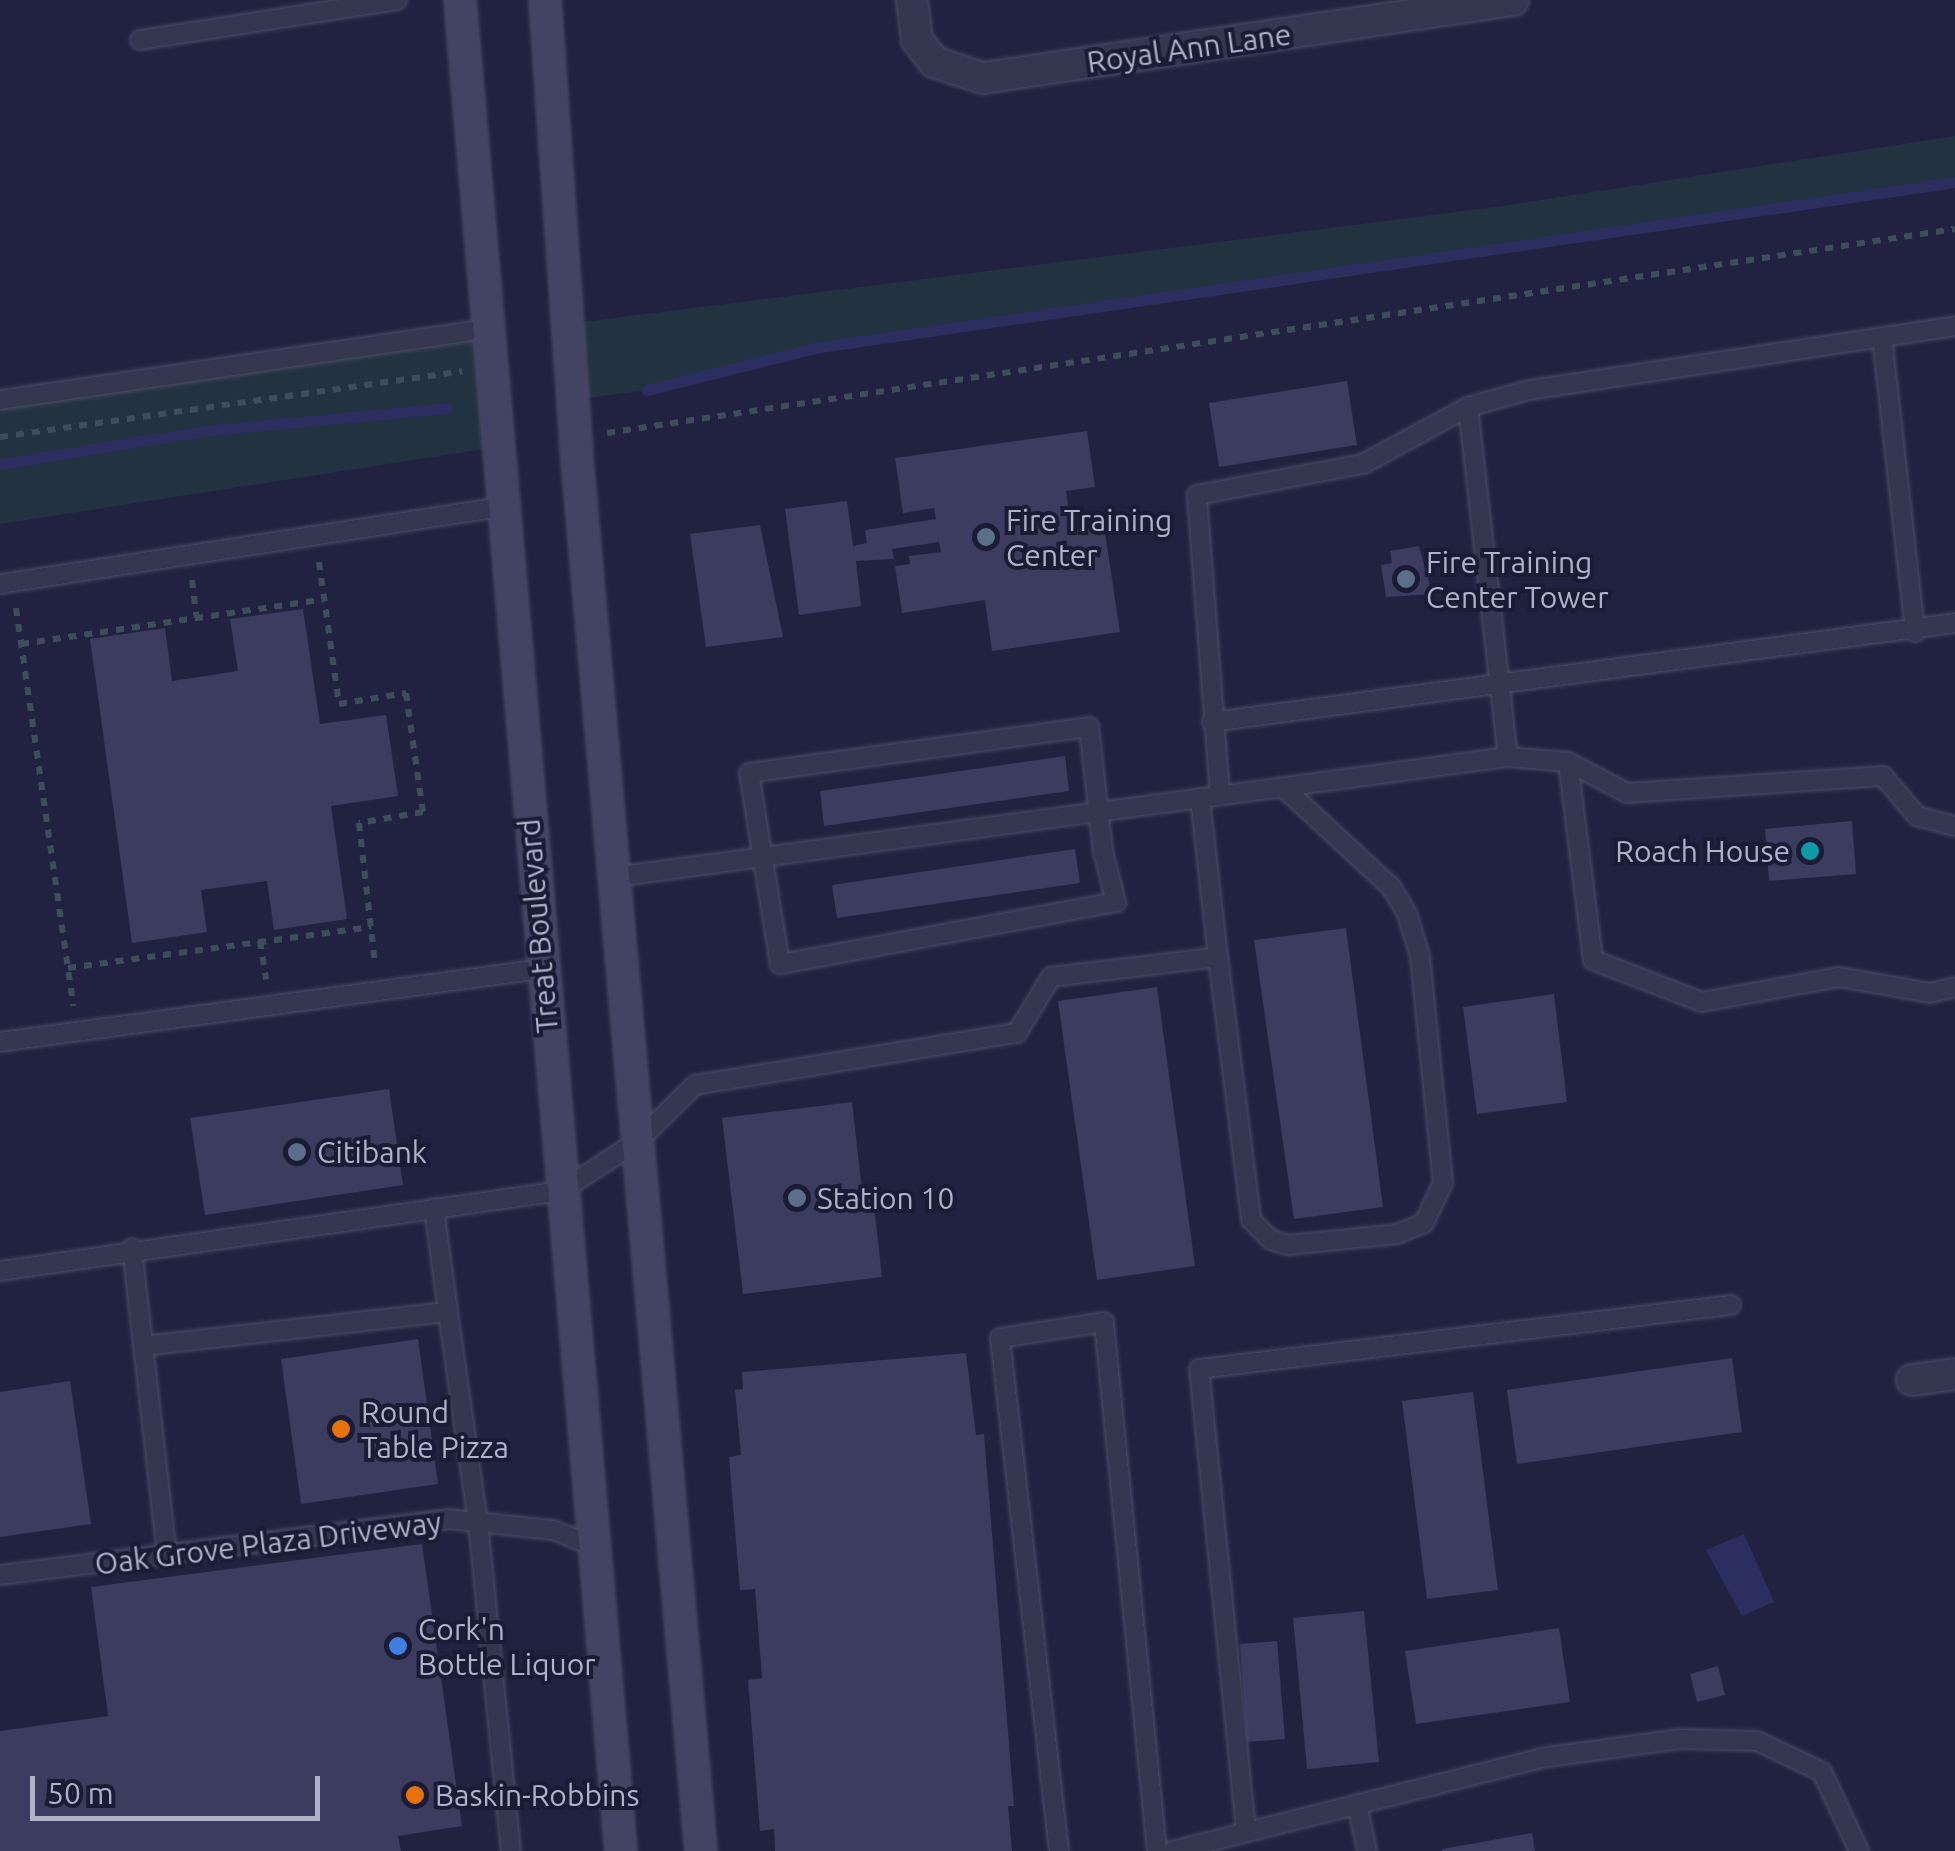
<!DOCTYPE html>
<html>
<head>
<meta charset="utf-8">
<style>
  body { margin:0 }
  #map { position:relative; width:1955px; height:1851px; overflow:hidden; background:#212240; font-family:Ubuntu,sans-serif }
  div>[style] { position:absolute }
  .green>* { inset:0; background:#233241 }
  .water>* { inset:0; background:#2c2e60 }
  .stream>* { height:11px; margin:-5.5px; padding:0 5.5px; transform-origin:5.5px; border-radius:5.5px; background:#2c2e60 }
  .building>* { inset:0; background:#3b3c5e }
  .path>* { height:6px; margin-top:-3px; transform-origin:0; background:repeating-linear-gradient(90deg,#3e4d5a 0 8px,transparent 0 16px) }
  .roads { filter:drop-shadow(0 0 2px #4d4e67) drop-shadow(0 0 2px #4d4e67) }
  .service>* { height:18px; margin:-9px; padding:0 9px; transform-origin:9px; border-radius:9px; background:#35364f }
  .minor>* { height:30px; margin:-15px; padding:0 15px; transform-origin:15px; border-radius:15px; background:#35364f }
  .secondary>* { height:30px; margin:-15px; padding:0 15px; transform-origin:15px; border-radius:15px; background:#434363 }
  .dots>* { width:28px; height:28px; translate:-50% -50%; box-sizing:border-box; border:5px solid #1a1b34; border-radius:50% }
  span { translate:-50% -50%; white-space:nowrap; text-align:center; line-height:1.15; -webkit-text-stroke:8px #1a1b34; paint-order:stroke }
  .street-label { font-size:30px; color:#b1b1ca }
  .poi-label { font-size:30px; color:#b1b1ca }
  .left { translate:0 -50%; text-align:left }
  .right { translate:-100% -50%; text-align:right }
  .scale { position:absolute; left:30px; top:1776px; width:290px; height:45px; box-sizing:border-box; border:5px solid #b1b1ca; border-top:0; padding-left:12px; font-size:30px; line-height:35px; white-space:nowrap; color:#b1b1ca; -webkit-text-stroke:8px #1a1b34; paint-order:stroke }
</style>
</head>
<body>
<div id="map">
  <div class="green">
    <i style="clip-path:polygon(1955px 136px,1955px 182px,820px 347px,647px 390px,571px 400px,567px 324px,1496px 207px)"></i>
    <i style="clip-path:polygon(487px 329px,497px 447px,0 524px,0 400px)"></i>
  </div>
  <div class="water">
    <i style="clip-path:polygon(1744px 1534px,1774px 1602px,1742px 1616px,1706px 1550px)"></i>
  </div>
  <div class="stream">
    <i style="left:647px;top:390px;width:178px;rotate:-14deg"></i>
    <i style="left:820px;top:347px;width:1147px;rotate:-8.27deg"></i>
    <i style="left:0;top:464px;width:206px;rotate:-9.2deg"></i>
    <i style="left:203px;top:431px;width:245px;rotate:-5.4deg"></i>
  </div>
  <div class="building">
    <i style="clip-path:polygon(1347px 381px,1357px 445px,1219px 467px,1209px 403px)"></i>
    <i style="clip-path:polygon(1087px 431px,1095px 487px,1066px 491px,1072px 531px,1104px 526px,1120px 632px,992px 651px,985px 600px,902px 613px,895px 566px,910px 564px,909px 556px,941px 552px,939px 542px,892px 549px,894px 559px,856px 561px,861px 606px,799px 615px,785px 509px,847px 501px,853px 546px,867px 543px,865px 530px,936px 519px,934px 508px,903px 513px,895px 458px)"></i>
    <i style="clip-path:polygon(760px 525px,783px 637px,706px 647px,690px 534px)"></i>
    <i style="clip-path:polygon(1419px 546px,1432px 594px,1386px 597px,1381px 565px,1392px 563px,1390px 551px)"></i>
    <i style="clip-path:polygon(303px 609px,320px 724px,386px 715px,398px 796px,331px 806px,347px 919px,274px 930px,267px 881px,201px 890px,207px 932px,132px 943px,90px 639px,165px 628px,172px 681px,238px 671px,230px 619px)"></i>
    <i style="clip-path:polygon(1065px 756px,1069px 791px,824px 826px,820px 791px)"></i>
    <i style="clip-path:polygon(1852px 821px,1856px 874px,1769px 881px,1765px 829px)"></i>
    <i style="clip-path:polygon(1075px 849px,1080px 883px,837px 918px,832px 885px)"></i>
    <i style="clip-path:polygon(1346px 928px,1383px 1207px,1294px 1219px,1254px 940px)"></i>
    <i style="clip-path:polygon(1157px 987px,1195px 1266px,1097px 1280px,1058px 1001px)"></i>
    <i style="clip-path:polygon(1554px 994px,1567px 1102px,1477px 1114px,1463px 1007px)"></i>
    <i style="clip-path:polygon(389px 1089px,403px 1185px,205px 1215px,190px 1118px)"></i>
    <i style="clip-path:polygon(852px 1102px,863px 1199px,873px 1197px,882px 1277px,743px 1294px,722px 1118px)"></i>
    <i style="clip-path:polygon(418px 1339px,438px 1484px,301px 1504px,281px 1359px)"></i>
    <i style="clip-path:polygon(966px 1353px,976px 1435px,984px 1434px,1014px 1806px,1008px 1806px,1012px 1851px,775px 1851px,774px 1829px,760px 1831px,748px 1680px,762px 1678px,755px 1589px,740px 1590px,729px 1457px,741px 1455px,735px 1390px,743px 1389px,742px 1372px)"></i>
    <i style="clip-path:polygon(1732px 1358px,1742px 1432px,1517px 1464px,1507px 1390px)"></i>
    <i style="clip-path:polygon(70px 1381px,91px 1524px,0 1537px,0 1392px)"></i>
    <i style="clip-path:polygon(1473px 1392px,1498px 1590px,1427px 1599px,1402px 1401px)"></i>
    <i style="clip-path:polygon(422px 1544px,462px 1826px,398px 1836px,401px 1851px,0 1851px,0 1731px,108px 1716px,91px 1587px)"></i>
    <i style="clip-path:polygon(1364px 1611px,1379px 1762px,1307px 1769px,1293px 1618px)"></i>
    <i style="clip-path:polygon(1559px 1628px,1570px 1702px,1416px 1724px,1405px 1651px)"></i>
    <i style="clip-path:polygon(1277px 1641px,1285px 1739px,1247px 1742px,1240px 1644px)"></i>
    <i style="clip-path:polygon(1718px 1666px,1725px 1695px,1697px 1702px,1690px 1674px)"></i>
    <i style="clip-path:polygon(1532px 1833px,1535px 1851px,1442px 1851px,1442px 1849px)"></i>
  </div>
  <div class="path">
    <i style="left:607px;top:433px;width:1363px;rotate:-8.61deg"></i>
    <i style="left:0;top:437px;width:467px;rotate:-8.1deg"></i>
    <i style="left:319px;top:562px;width:143px;rotate:82deg"></i>
    <i style="left:339px;top:704px;width:68px;rotate:-9.3deg"></i>
    <i style="left:406px;top:693px;width:120px;rotate:81.9deg"></i>
    <i style="left:423px;top:812px;width:65px;rotate:170.2deg"></i>
    <i style="left:359px;top:823px;width:141px;rotate:83.5deg"></i>
    <i style="left:192px;top:580px;width:38px;rotate:83deg"></i>
    <i style="left:16px;top:608px;width:402px;rotate:81.8deg"></i>
    <i style="left:21px;top:644px;width:307px;rotate:-8.4deg"></i>
    <i style="left:260px;top:941px;width:39px;rotate:81deg"></i>
    <i style="left:68px;top:968px;width:306px;rotate:-7.7deg"></i>
  </div>
  <div class="roads">
    <div class="service">
      <i style="left:140px;top:40px;width:260px;rotate:-8.8deg"></i>
      <i style="left:1882px;top:337px;width:297px;rotate:83.6deg"></i>
      <i style="left:0;top:400px;width:492px;rotate:-8.3deg"></i>
      <i style="left:1468px;top:407px;width:352px;rotate:83.5deg"></i>
      <i style="left:0;top:584px;width:507px;rotate:-8.74deg"></i>
      <i style="left:1212px;top:722px;width:750px;rotate:-7.59deg"></i>
      <i style="left:1089px;top:727px;width:125px;rotate:83.6deg"></i>
      <i style="left:1103px;top:851px;width:53px;rotate:75.7deg"></i>
      <i style="left:1116px;top:902px;width:342px;rotate:169.5deg"></i>
      <i style="left:780px;top:964px;width:193px;rotate:-99.2deg"></i>
      <i style="left:749px;top:773px;width:343px;rotate:-7.7deg"></i>
      <i style="left:1568px;top:762px;width:200px;rotate:82.8deg"></i>
      <i style="left:1593px;top:960px;width:117px;rotate:21.1deg"></i>
      <i style="left:1702px;top:1002px;width:139px;rotate:-10.3deg"></i>
      <i style="left:1839px;top:977px;width:92px;rotate:10deg"></i>
      <i style="left:1930px;top:993px;width:26px;rotate:-13deg"></i>
      <i style="left:1220px;top:795px;width:301px;rotate:-94.4deg"></i>
      <i style="left:1197px;top:495px;width:169px;rotate:-10.6deg"></i>
      <i style="left:1363px;top:464px;width:119px;rotate:-28.5deg"></i>
      <i style="left:1468px;top:407px;width:63px;rotate:-15.6deg"></i>
      <i style="left:1529px;top:390px;width:431px;rotate:-8.5deg"></i>
      <i style="left:614px;top:877px;width:902px;rotate:-7.65deg"></i>
      <i style="left:1508px;top:757px;width:60px;rotate:4.8deg"></i>
      <i style="left:1568px;top:762px;width:67px;rotate:27.7deg"></i>
      <i style="left:1627px;top:793px;width:257px;rotate:-3.8deg"></i>
      <i style="left:1883px;top:776px;width:52px;rotate:49.6deg"></i>
      <i style="left:1917px;top:816px;width:39px;rotate:15deg"></i>
      <i style="left:1218px;top:957px;width:265px;rotate:82.8deg"></i>
      <i style="left:1251px;top:1220px;width:28px;rotate:45deg"></i>
      <i style="left:1271px;top:1240px;width:19px;rotate:16deg"></i>
      <i style="left:1289px;top:1245px;width:109px;rotate:-5.8deg"></i>
      <i style="left:1397px;top:1234px;width:29px;rotate:-22deg"></i>
      <i style="left:1424px;top:1223px;width:44px;rotate:-64.6deg"></i>
      <i style="left:1443px;top:1183px;width:228px;rotate:-95.8deg"></i>
      <i style="left:1420px;top:956px;width:44px;rotate:-107.2deg"></i>
      <i style="left:1407px;top:914px;width:30px;rotate:-120deg"></i>
      <i style="left:1392px;top:888px;width:149px;rotate:-137.2deg"></i>
      <i style="left:0;top:1042px;width:546px;rotate:-7.68deg"></i>
      <i style="left:434px;top:1208px;width:105px;rotate:82.3deg"></i>
      <i style="left:132px;top:1248px;width:309px;rotate:83.5deg"></i>
      <i style="left:0;top:1271px;width:567px;rotate:-8.12deg"></i>
      <i style="left:561px;top:1191px;width:92px;rotate:-33deg"></i>
      <i style="left:638px;top:1141px;width:80px;rotate:-44.5deg"></i>
      <i style="left:695px;top:1085px;width:326px;rotate:-9.2deg"></i>
      <i style="left:1017px;top:1033px;width:66px;rotate:-58.7deg"></i>
      <i style="left:1051px;top:977px;width:168px;rotate:-6.8deg"></i>
      <i style="left:1218px;top:957px;width:160px;rotate:-96.5deg"></i>
      <i style="left:143px;top:1346px;width:307px;rotate:-6.4deg"></i>
      <i style="left:448px;top:1312px;width:212px;rotate:81.9deg"></i>
      <i style="left:478px;top:1522px;width:331px;rotate:84.3deg"></i>
      <i style="left:0;top:1575px;width:451px;rotate:-7.1deg"></i>
      <i style="left:448px;top:1519px;width:106px;rotate:6deg"></i>
      <i style="left:553px;top:1530px;width:43px;rotate:21.8deg"></i>
      <i style="left:1357px;top:1804px;width:48px;rotate:78deg"></i>
      <i style="left:1246px;top:1830px;width:463px;rotate:-95.8deg"></i>
      <i style="left:1199px;top:1369px;width:536px;rotate:-6.86deg"></i>
      <i style="left:1059px;top:1851px;width:516px;rotate:-96.56deg"></i>
      <i style="left:1000px;top:1338px;width:105px;rotate:-8.7deg"></i>
      <i style="left:1104px;top:1322px;width:532px;rotate:84.28deg"></i>
      <i style="left:1172px;top:1851px;width:381px;rotate:-14.1deg"></i>
      <i style="left:1541px;top:1758px;width:140px;rotate:-7.8deg"></i>
      <i style="left:1680px;top:1739px;width:77px;rotate:1.5deg"></i>
      <i style="left:1757px;top:1741px;width:72px;rotate:25.5deg"></i>
      <i style="left:1822px;top:1772px;width:87px;rotate:64.9deg"></i>
    </div>
    <div class="minor">
      <i style="left:912px;top:0;width:40px;rotate:82.9deg"></i>
      <i style="left:917px;top:40px;width:28px;rotate:52deg"></i>
      <i style="left:934px;top:62px;width:52px;rotate:18.1deg"></i>
      <i style="left:983px;top:78px;width:536px;rotate:-8.37deg"></i>
      <i style="left:1912px;top:1380px;width:43px;rotate:-7.9deg"></i>
    </div>
    <div class="secondary">
      <i style="left:460px;top:0;width:1858px;rotate:85.03deg"></i>
      <i style="left:545px;top:0;width:449px;rotate:86deg"></i>
      <i style="left:576px;top:448px;width:1409px;rotate:84.91deg"></i>
    </div>
  </div>
  <div class="dots">
    <i style="left:986px;top:537px;background:#5c6f8a"></i>
    <i style="left:1406px;top:579px;background:#5c6f8a"></i>
    <i style="left:1810px;top:851px;background:#0f9aa8"></i>
    <i style="left:297px;top:1152px;background:#5c6f8a"></i>
    <i style="left:797px;top:1198px;background:#5c6f8a"></i>
    <i style="left:341px;top:1429px;background:#e8710a"></i>
    <i style="left:398px;top:1646px;background:#3f7fe0"></i>
    <i style="left:415px;top:1795px;background:#e8710a"></i>
  </div>
  <div class="street-label">
    <span style="left:1189px;top:48px;rotate:-8deg">Royal Ann Lane</span>
    <span style="left:538px;top:926px;rotate:-95deg">Treat Boulevard</span>
    <span style="left:268px;top:1543px;rotate:-7deg">Oak Grove Plaza Driveway</span>
  </div>
  <div class="poi-label">
    <span class="left" style="left:1006px;top:537px">Fire Training<br>Center</span>
    <span class="left" style="left:1426px;top:579px">Fire Training<br>Center Tower</span>
    <span class="right" style="left:1790px;top:851px">Roach House</span>
    <span class="left" style="left:317px;top:1152px">Citibank</span>
    <span class="left" style="left:817px;top:1198px">Station 10</span>
    <span class="left" style="left:361px;top:1429px">Round<br>Table Pizza</span>
    <span class="left" style="left:418px;top:1646px">Cork'n<br>Bottle Liquor</span>
    <span class="left" style="left:435px;top:1795px">Baskin-Robbins</span>
  </div>
  <div class="scale">50 m</div>
</div>
</body>
</html>
